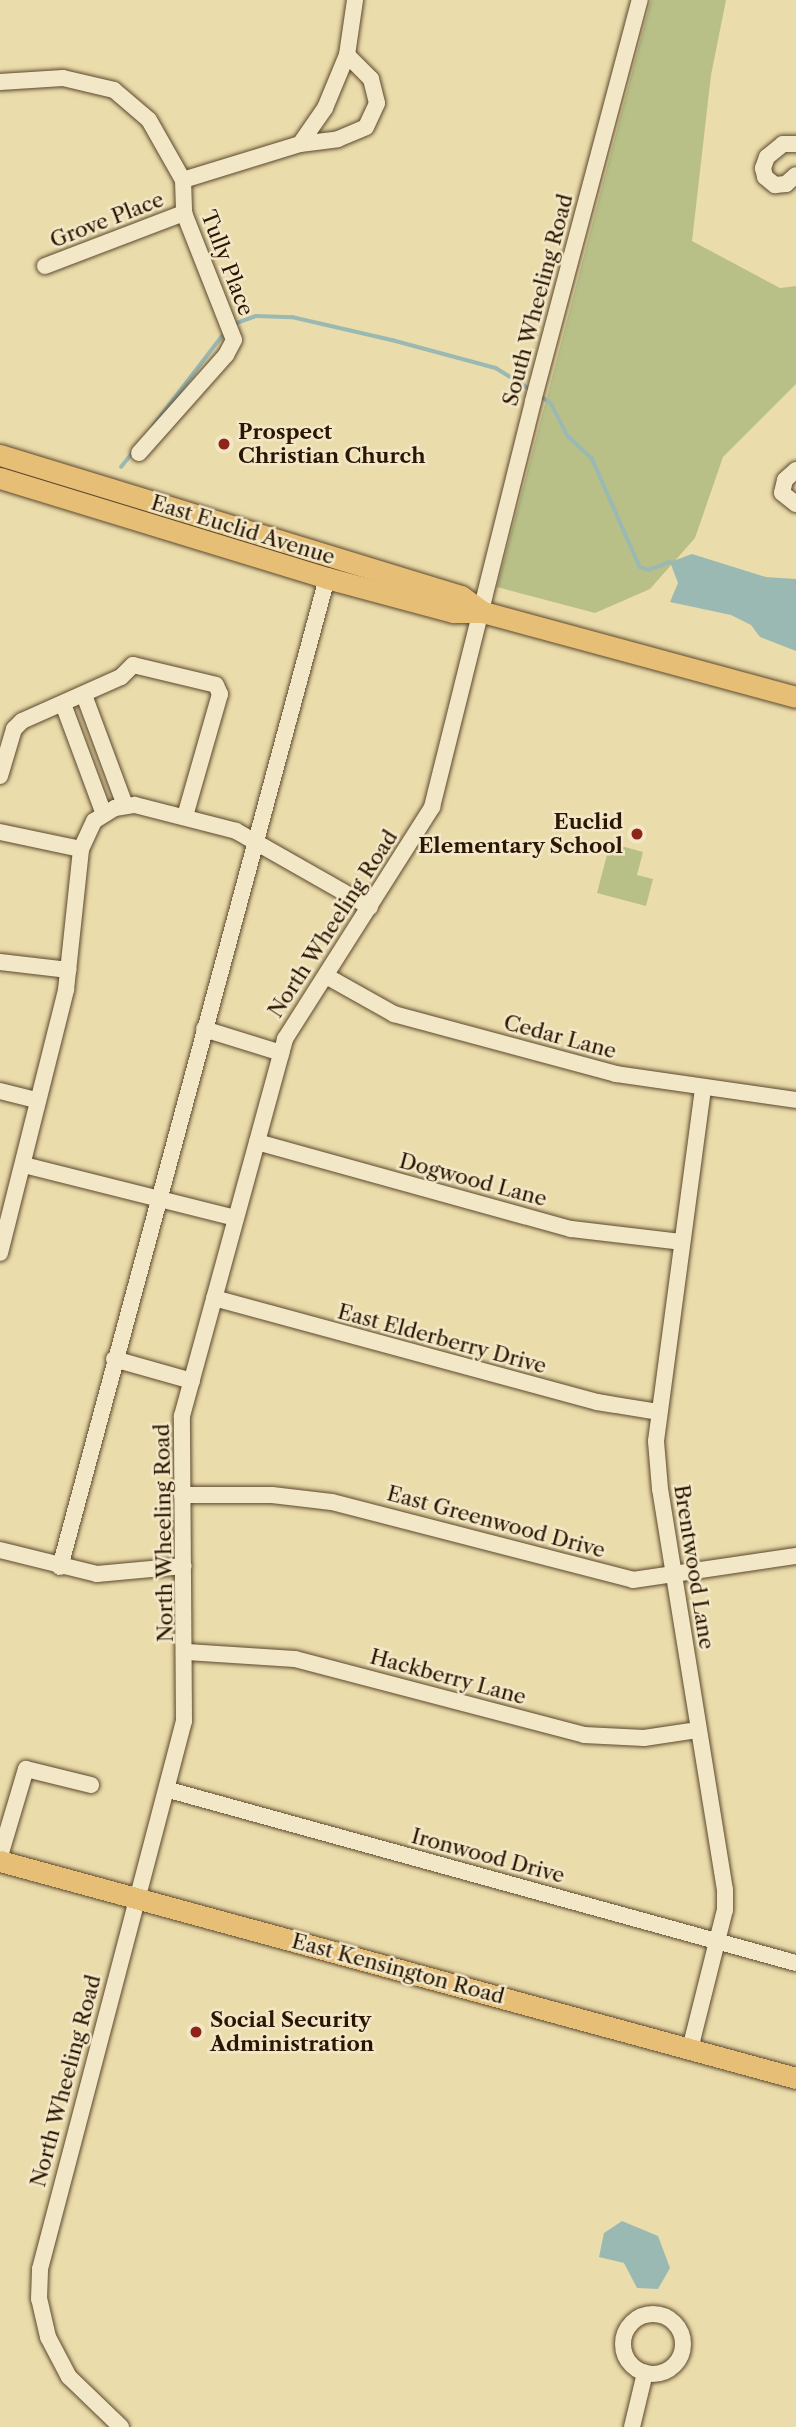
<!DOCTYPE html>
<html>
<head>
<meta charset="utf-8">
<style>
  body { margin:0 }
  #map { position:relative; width:796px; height:2427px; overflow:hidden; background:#ebdcab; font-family:"Libre Caslon Text",serif }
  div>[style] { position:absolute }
  .green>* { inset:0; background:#b8c088 }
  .water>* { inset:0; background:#9bb9b3 }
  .stream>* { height:3.5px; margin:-1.75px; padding:0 1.75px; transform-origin:1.75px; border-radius:1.75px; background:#9bb9b3 }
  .roads { filter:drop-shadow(0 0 2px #5c482d) drop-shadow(0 0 2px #5c482d) }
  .minor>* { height:16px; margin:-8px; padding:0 8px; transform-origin:8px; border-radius:8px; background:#f2e8c8 }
  .minor>.ring { margin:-8px; padding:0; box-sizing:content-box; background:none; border:16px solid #f2e8c8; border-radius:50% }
  .major>* { height:21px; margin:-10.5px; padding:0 10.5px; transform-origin:10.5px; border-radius:10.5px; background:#e6be76 }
  .dots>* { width:19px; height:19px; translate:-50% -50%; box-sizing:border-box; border:4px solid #f2e8c8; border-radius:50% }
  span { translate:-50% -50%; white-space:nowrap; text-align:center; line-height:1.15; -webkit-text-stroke:5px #f2e8c8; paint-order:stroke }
  .street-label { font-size:21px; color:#2c1603 }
  .poi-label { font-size:21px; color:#2c1603; font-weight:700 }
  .left { translate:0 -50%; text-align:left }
  .right { translate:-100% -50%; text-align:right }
</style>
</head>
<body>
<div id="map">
  <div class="green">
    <i style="clip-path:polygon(651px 0,726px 0,711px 75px,692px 241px,780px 288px,796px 286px,796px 384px,723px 457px,695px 538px,650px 589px,595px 613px,497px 587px)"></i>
    <i style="clip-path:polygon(610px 843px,643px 852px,637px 875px,653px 879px,646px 906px,597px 893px)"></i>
  </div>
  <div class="water">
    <i style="clip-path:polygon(692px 554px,766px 577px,796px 579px,796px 651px,760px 637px,751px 625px,731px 615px,670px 602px,678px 583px,670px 562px)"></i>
    <i style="clip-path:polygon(622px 2221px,658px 2236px,670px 2268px,658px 2289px,637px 2288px,624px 2263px,599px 2257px,604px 2233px)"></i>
  </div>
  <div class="stream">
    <i style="left:237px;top:323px;width:20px;rotate:-20deg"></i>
    <i style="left:256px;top:316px;width:36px;rotate:2deg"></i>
    <i style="left:292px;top:317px;width:103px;rotate:13deg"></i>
    <i style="left:392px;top:340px;width:108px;rotate:15.1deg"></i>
    <i style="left:496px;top:368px;width:39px;rotate:32deg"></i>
    <i style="left:539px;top:395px;width:14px;rotate:34deg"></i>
    <i style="left:551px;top:403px;width:36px;rotate:63deg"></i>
    <i style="left:567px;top:435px;width:34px;rotate:43deg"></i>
    <i style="left:592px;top:458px;width:119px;rotate:66.2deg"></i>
    <i style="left:640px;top:567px;width:9px;rotate:18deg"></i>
    <i style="left:649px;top:570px;width:22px;rotate:-21deg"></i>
    <i style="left:153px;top:426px;width:113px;rotate:-52.5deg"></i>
    <i style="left:121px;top:467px;width:19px;rotate:-51deg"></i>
  </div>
  <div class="roads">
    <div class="minor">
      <i style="left:0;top:82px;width:63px;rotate:-3.6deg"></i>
      <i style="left:63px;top:78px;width:52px;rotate:13.2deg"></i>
      <i style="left:114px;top:90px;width:46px;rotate:40.6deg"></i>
      <i style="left:149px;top:120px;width:69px;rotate:60.5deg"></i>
      <i style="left:183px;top:180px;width:33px;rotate:88deg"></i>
      <i style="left:184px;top:213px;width:136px;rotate:68.5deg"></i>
      <i style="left:234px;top:340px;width:17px;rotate:118deg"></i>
      <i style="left:226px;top:355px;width:131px;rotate:131.6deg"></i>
      <i style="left:300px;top:144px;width:44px;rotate:-55.2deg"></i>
      <i style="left:325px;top:108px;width:57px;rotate:-67.5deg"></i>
      <i style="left:347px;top:55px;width:56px;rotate:-81.7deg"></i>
      <i style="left:796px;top:144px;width:13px;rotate:180deg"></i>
      <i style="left:783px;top:144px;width:21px;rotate:141deg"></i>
      <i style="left:767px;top:157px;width:12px;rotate:110deg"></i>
      <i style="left:763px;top:168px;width:9px;rotate:77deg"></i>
      <i style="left:765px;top:177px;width:13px;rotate:39deg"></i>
      <i style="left:775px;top:185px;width:11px;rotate:-5deg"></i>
      <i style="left:786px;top:184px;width:13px;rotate:-42deg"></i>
      <i style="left:183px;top:180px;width:122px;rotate:-17.1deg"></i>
      <i style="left:300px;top:144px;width:38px;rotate:-7deg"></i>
      <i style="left:338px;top:139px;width:30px;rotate:-23deg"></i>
      <i style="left:366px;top:127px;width:26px;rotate:-65deg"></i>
      <i style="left:377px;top:103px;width:25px;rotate:-104deg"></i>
      <i style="left:371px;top:79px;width:34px;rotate:-135deg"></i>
      <i style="left:45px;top:266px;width:149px;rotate:-20.9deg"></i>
      <i style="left:796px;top:470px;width:15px;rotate:138deg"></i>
      <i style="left:785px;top:480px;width:13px;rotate:103deg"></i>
      <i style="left:782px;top:493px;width:18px;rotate:38deg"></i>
      <i style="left:84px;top:695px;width:117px;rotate:69.6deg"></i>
      <i style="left:63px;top:704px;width:117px;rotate:69.6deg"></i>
      <i style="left:0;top:776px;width:49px;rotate:-73.4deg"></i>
      <i style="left:14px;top:729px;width:11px;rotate:-45deg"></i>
      <i style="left:22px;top:721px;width:108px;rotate:-24deg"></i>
      <i style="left:121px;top:677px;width:17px;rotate:-45deg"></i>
      <i style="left:133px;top:665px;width:85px;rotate:13.5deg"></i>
      <i style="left:216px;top:685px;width:10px;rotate:66deg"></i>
      <i style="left:220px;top:694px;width:127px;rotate:106deg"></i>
      <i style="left:0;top:832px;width:83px;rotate:11.9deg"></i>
      <i style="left:0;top:962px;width:69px;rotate:6.6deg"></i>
      <i style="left:326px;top:976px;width:78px;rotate:29.2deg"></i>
      <i style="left:394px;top:1014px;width:230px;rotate:15.1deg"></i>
      <i style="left:616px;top:1074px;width:182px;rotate:8.2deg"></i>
      <i style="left:204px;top:1029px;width:81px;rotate:17.3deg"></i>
      <i style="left:0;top:1091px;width:36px;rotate:14deg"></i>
      <i style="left:257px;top:1142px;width:326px;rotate:15.5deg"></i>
      <i style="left:571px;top:1229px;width:111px;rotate:6.7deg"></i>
      <i style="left:24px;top:1165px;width:218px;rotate:14.1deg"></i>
      <i style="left:0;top:1253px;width:271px;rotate:-75.9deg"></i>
      <i style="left:66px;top:990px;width:142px;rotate:-83.9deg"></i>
      <i style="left:81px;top:849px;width:31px;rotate:-65deg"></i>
      <i style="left:94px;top:821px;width:25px;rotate:-32deg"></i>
      <i style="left:115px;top:808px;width:20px;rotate:-9deg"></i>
      <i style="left:135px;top:805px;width:104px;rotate:14.4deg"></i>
      <i style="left:236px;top:831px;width:154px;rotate:29.6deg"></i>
      <i style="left:214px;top:1298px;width:397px;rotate:15.2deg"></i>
      <i style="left:597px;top:1402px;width:63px;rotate:9.2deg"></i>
      <i style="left:114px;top:1359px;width:81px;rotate:15.8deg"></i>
      <i style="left:182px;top:1495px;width:90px"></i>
      <i style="left:272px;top:1495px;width:60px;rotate:6.7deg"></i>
      <i style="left:332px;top:1502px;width:311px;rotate:14.5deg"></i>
      <i style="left:633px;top:1580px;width:165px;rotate:-8.4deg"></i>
      <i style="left:0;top:1550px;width:100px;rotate:13.9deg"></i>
      <i style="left:97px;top:1574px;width:87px;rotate:-5.3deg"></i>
      <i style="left:60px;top:1567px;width:1024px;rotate:-74.89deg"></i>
      <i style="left:187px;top:1652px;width:108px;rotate:3.7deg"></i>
      <i style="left:295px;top:1659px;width:299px;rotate:14.7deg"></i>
      <i style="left:584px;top:1735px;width:60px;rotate:2.9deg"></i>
      <i style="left:644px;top:1738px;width:55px;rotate:-8.4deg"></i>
      <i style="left:169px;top:1790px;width:650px;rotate:15.43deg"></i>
      <i style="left:0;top:1856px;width:91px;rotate:-73.4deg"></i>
      <i style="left:26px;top:1769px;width:67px;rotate:13.8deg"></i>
      <i style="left:690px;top:2049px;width:143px;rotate:-75.9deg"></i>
      <i style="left:725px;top:1910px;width:20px;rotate:-90deg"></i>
      <i style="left:725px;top:1890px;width:406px;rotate:-99.2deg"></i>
      <i style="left:660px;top:1489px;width:48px;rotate:-94.8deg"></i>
      <i style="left:656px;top:1441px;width:356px;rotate:-82.4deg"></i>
      <i class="ring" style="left:623px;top:2314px;width:44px;height:44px"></i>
      <i style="left:121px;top:2427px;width:72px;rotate:-136.1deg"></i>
      <i style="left:69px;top:2377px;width:45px;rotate:-117.7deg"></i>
      <i style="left:48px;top:2337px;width:39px;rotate:-103deg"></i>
      <i style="left:39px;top:2299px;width:30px;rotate:-88deg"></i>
      <i style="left:40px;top:2269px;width:567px;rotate:-75.28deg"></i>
      <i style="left:184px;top:1721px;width:305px;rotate:-90.4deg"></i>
      <i style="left:182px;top:1416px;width:391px;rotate:-74.7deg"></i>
      <i style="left:285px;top:1039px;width:275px;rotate:-57.6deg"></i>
      <i style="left:432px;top:807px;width:418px;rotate:-76deg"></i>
      <i style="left:533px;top:401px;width:415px;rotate:-75.1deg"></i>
      <i style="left:632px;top:2427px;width:56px;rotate:-76.5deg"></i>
    </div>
    <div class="major">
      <i style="left:0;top:455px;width:482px;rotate:17deg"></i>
      <i style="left:461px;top:596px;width:27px;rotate:36deg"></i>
      <i style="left:0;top:478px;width:342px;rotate:17deg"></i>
      <i style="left:327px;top:578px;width:131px;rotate:15.1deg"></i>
      <i style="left:453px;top:612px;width:30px"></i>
      <i style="left:483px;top:612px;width:324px;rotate:15.2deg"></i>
      <i style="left:0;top:1861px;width:825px;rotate:15.25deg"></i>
    </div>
  </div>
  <div class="dots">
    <i style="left:224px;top:444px;background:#8f2418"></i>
    <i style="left:637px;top:834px;background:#8f2418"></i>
    <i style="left:196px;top:2032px;background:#8f2418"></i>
  </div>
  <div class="street-label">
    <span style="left:107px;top:220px;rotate:-21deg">Grove Place</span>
    <span style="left:227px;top:263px;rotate:69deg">Tully Place</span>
    <span style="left:538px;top:300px;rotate:-75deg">South Wheeling Road</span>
    <span style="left:243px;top:530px;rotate:17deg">East Euclid Avenue</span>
    <span style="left:333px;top:924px;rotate:-57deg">North Wheeling Road</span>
    <span style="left:560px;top:1037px;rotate:15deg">Cedar Lane</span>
    <span style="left:473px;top:1180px;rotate:15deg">Dogwood Lane</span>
    <span style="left:442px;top:1339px;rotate:15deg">East Elderberry Drive</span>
    <span style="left:496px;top:1522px;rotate:15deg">East Greenwood Drive</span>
    <span style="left:164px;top:1533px;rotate:-91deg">North Wheeling Road</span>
    <span style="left:694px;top:1567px;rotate:81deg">Brentwood Lane</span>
    <span style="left:448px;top:1677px;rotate:15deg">Hackberry Lane</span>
    <span style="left:488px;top:1856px;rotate:15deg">Ironwood Drive</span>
    <span style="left:398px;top:1969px;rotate:15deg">East Kensington Road</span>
    <span style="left:66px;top:2081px;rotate:-75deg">North Wheeling Road</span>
  </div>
  <div class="poi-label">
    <span class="left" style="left:238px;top:444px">Prospect<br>Christian Church</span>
    <span class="right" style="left:623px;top:834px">Euclid<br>Elementary School</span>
    <span class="left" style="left:210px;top:2032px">Social Security<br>Administration</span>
  </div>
</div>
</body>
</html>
